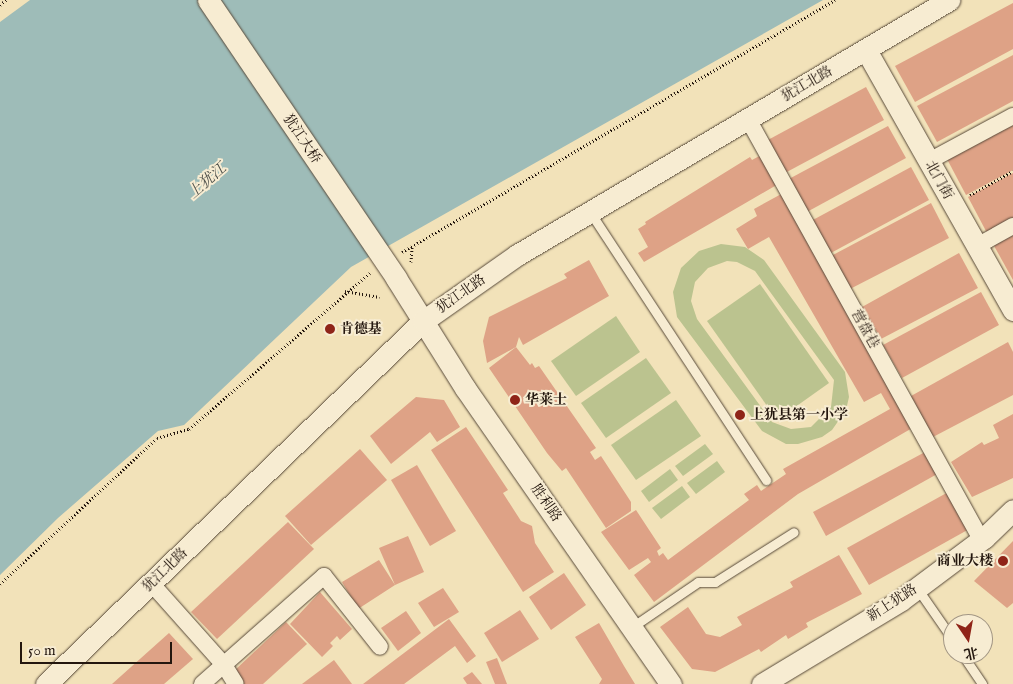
<!DOCTYPE html>
<html>
<head>
<meta charset="utf-8">
<style>
  body { margin:0 }
  #map { position:relative; width:1013px; height:684px; overflow:hidden; background:#f2e2b9; font-family:"IM FELL English","Noto Serif SC",serif }
  div>[style] { position:absolute }
  .green>* { inset:0; background:#bbc38f }
  .water>* { inset:0; background:#9ebcb8 }
  .building>* { inset:0; background:#dea286 }
  .path>* { height:3px; margin-top:-1.5px; transform-origin:0; background:repeating-linear-gradient(90deg,#23160e 0 1px,transparent 0 3.5px) }
  .roads { filter:drop-shadow(0 0 1px #574939) drop-shadow(0 0 1px #574939) }
  .service>* { height:9px; margin:-4.5px; padding:0 4.5px; transform-origin:4.5px; border-radius:4.5px; background:#f7ecd2 }
  .minor>* { height:16px; margin:-8px; padding:0 8px; transform-origin:8px; border-radius:8px; background:#f7ecd2 }
  .tertiary>* { height:21px; margin:-10.5px; padding:0 10.5px; transform-origin:10.5px; border-radius:10.5px; background:#f7ecd2 }
  .dots>* { width:14px; height:14px; translate:-50% -50%; box-sizing:border-box; border:2px solid #f7ecd2; border-radius:50% }
  span { translate:-50% -50%; white-space:nowrap; text-align:center; line-height:1.15; -webkit-text-stroke:4px #f7ecd2; paint-order:stroke }
  .street-label { font-size:14px; color:#23160e }
  .poi-label { font-size:14px; color:#23160e; font-weight:700 }
  .left { translate:0 -50%; text-align:left }
  .right { translate:-100% -50%; text-align:right }
  .water-label { font-size:15px; color:#4e504a; font-style:italic }
  .north { position:absolute; left:943px; top:614px; width:50px; height:50px; box-sizing:border-box; background:#f7ecd2; border:1px solid #a29684; border-radius:50%; rotate:168deg; font-size:14px; font-weight:700; line-height:20px; text-align:center; color:#23160e }
  .north::after { content:''; display:block; margin:auto; width:18px; height:22px; background:#8f2418; clip-path:polygon(50% 0,100% 100%,50% 72%,0 100%) }
  .scale { position:absolute; left:20px; top:642px; width:152px; height:22px; box-sizing:border-box; border:2px solid #23160e; border-top:0; padding-left:6px; font-size:15px; line-height:18px; white-space:nowrap; color:#23160e; -webkit-text-stroke:4px #f7ecd2; paint-order:stroke }
</style>
</head>
<body>
<div id="map">
  <div class="green">
    <i style="clip-path:polygon(evenodd,721px 244px,745px 247px,764px 260px,845px 372px,849px 397px,846px 410px,832px 430px,822px 437px,798px 444px,786px 444px,762px 431px,677px 317px,673px 292px,681px 268px,699px 251px,721px 244px,727px 261px,737px 262px,755px 271px,834px 380px,831px 407px,811px 427px,791px 429px,772px 422px,697px 319px,691px 301px,695px 282px,708px 268px,727px 261px)"></i>
    <i style="clip-path:polygon(760px 284px,829px 383px,777px 420px,707px 321px)"></i>
    <i style="clip-path:polygon(616px 316px,640px 352px,576px 396px,551px 361px)"></i>
    <i style="clip-path:polygon(646px 358px,671px 393px,606px 438px,581px 403px)"></i>
    <i style="clip-path:polygon(676px 400px,701px 436px,636px 480px,611px 445px)"></i>
    <i style="clip-path:polygon(705px 444px,713px 454px,683px 476px,675px 466px)"></i>
    <i style="clip-path:polygon(717px 461px,725px 472px,696px 494px,687px 483px)"></i>
    <i style="clip-path:polygon(670px 469px,678px 480px,649px 502px,641px 491px)"></i>
    <i style="clip-path:polygon(682px 486px,690px 497px,661px 519px,652px 508px)"></i>
  </div>
  <div class="water">
    <i style="clip-path:polygon(30px 0,823px 0,351px 267px,184px 425px,158px 431px,58px 518px,0 575px,0 22px)"></i>
  </div>
  <div class="building">
    <i style="clip-path:polygon(1013px 3px,1013px 49px,915px 102px,895px 66px)"></i>
    <i style="clip-path:polygon(1013px 55px,1013px 101px,937px 142px,917px 106px)"></i>
    <i style="clip-path:polygon(866px 87px,884px 120px,783px 174px,766px 141px)"></i>
    <i style="clip-path:polygon(1013px 124px,1013px 170px,966px 195px,947px 159px)"></i>
    <i style="clip-path:polygon(888px 126px,906px 158px,805px 213px,787px 180px)"></i>
    <i style="clip-path:polygon(763px 154px,780px 183px,644px 262px,638px 253px,648px 247px,638px 229px,646px 224px,645px 222px,750px 157px,752px 160px)"></i>
    <i style="clip-path:polygon(911px 167px,929px 200px,829px 254px,811px 221px)"></i>
    <i style="clip-path:polygon(1013px 173px,1013px 219px,987px 233px,968px 197px)"></i>
    <i style="clip-path:polygon(785px 192px,914px 427px,798px 494px,654px 602px,634px 575px,651px 562px,648px 558px,629px 570px,601px 532px,636px 510px,661px 548px,657px 551px,659px 556px,663px 553px,668px 560px,749px 500px,744px 494px,757px 485px,761px 491px,786px 474px,783px 469px,890px 409px,881px 393px,864px 402px,769px 237px,748px 249px,736px 229px,757px 216px,754px 209px)"></i>
    <i style="clip-path:polygon(931px 203px,949px 238px,850px 289px,831px 256px)"></i>
    <i style="clip-path:polygon(1013px 233px,1013px 280px,993px 244px)"></i>
    <i style="clip-path:polygon(959px 253px,978px 288px,881px 339px,862px 307px)"></i>
    <i style="clip-path:polygon(589px 260px,609px 296px,523px 345px,519px 337px,516px 347px,487px 363px,483px 341px,489px 317px,567px 278px,564px 274px)"></i>
    <i style="clip-path:polygon(981px 292px,999px 325px,902px 378px,883px 345px)"></i>
    <i style="clip-path:polygon(1008px 342px,1013px 352px,1013px 395px,933px 437px,911px 396px)"></i>
    <i style="clip-path:polygon(516px 347px,530px 365px,532px 363px,535px 368px,539px 366px,596px 448px,590px 452px,595px 460px,601px 456px,631px 502px,631px 511px,606px 528px,566px 468px,562px 471px,547px 453px,489px 368px)"></i>
    <i style="clip-path:polygon(416px 397px,444px 400px,460px 427px,437px 442px,430px 432px,391px 464px,370px 436px)"></i>
    <i style="clip-path:polygon(1013px 414px,1013px 478px,972px 497px,951px 462px,982px 442px,984px 445px,999px 438px,993px 425px)"></i>
    <i style="clip-path:polygon(466px 427px,508px 490px,503px 493px,521px 521px,532px 526px,535px 543px,554px 572px,523px 592px,431px 450px)"></i>
    <i style="clip-path:polygon(360px 449px,387px 480px,311px 545px,285px 516px)"></i>
    <i style="clip-path:polygon(927px 451px,939px 473px,826px 536px,813px 512px)"></i>
    <i style="clip-path:polygon(417px 465px,456px 531px,430px 546px,391px 480px)"></i>
    <i style="clip-path:polygon(952px 490px,971px 528px,869px 585px,847px 548px)"></i>
    <i style="clip-path:polygon(288px 522px,314px 549px,217px 639px,191px 612px)"></i>
    <i style="clip-path:polygon(408px 536px,424px 572px,395px 585px,358px 609px,342px 582px,379px 560px,395px 585px,379px 548px)"></i>
    <i style="clip-path:polygon(1013px 541px,1013px 603px,1007px 608px,974px 581px)"></i>
    <i style="clip-path:polygon(839px 555px,862px 594px,806px 623px,808px 627px,788px 639px,786px 635px,761px 652px,759px 649px,715px 672px,692px 669px,660px 627px,688px 607px,706px 634px,720px 637px,742px 625px,737px 617px,793px 587px,790px 582px)"></i>
    <i style="clip-path:polygon(564px 573px,586px 605px,551px 630px,529px 597px)"></i>
    <i style="clip-path:polygon(443px 588px,459px 612px,434px 627px,418px 603px)"></i>
    <i style="clip-path:polygon(320px 592px,352px 629px,340px 640px,337px 636px,330px 643px,333px 646px,322px 657px,290px 624px)"></i>
    <i style="clip-path:polygon(520px 610px,539px 639px,502px 662px,484px 633px)"></i>
    <i style="clip-path:polygon(406px 611px,421px 633px,398px 651px,381px 628px)"></i>
    <i style="clip-path:polygon(449px 619px,476px 656px,467px 663px,455px 646px,404px 684px,363px 684px)"></i>
    <i style="clip-path:polygon(286px 622px,307px 644px,263px 684px,244px 684px,233px 672px)"></i>
    <i style="clip-path:polygon(599px 623px,624px 666px,635px 684px,599px 684px,602px 679px,575px 637px)"></i>
    <i style="clip-path:polygon(169px 633px,193px 659px,164px 684px,112px 684px)"></i>
    <i style="clip-path:polygon(497px 658px,507px 684px,495px 684px,486px 662px)"></i>
    <i style="clip-path:polygon(334px 660px,352px 684px,302px 684px)"></i>
    <i style="clip-path:polygon(472px 672px,482px 684px,467px 684px,463px 678px)"></i>
  </div>
  <div class="path">
    <i style="left:0;top:5px;width:8px;rotate:-40deg"></i>
    <i style="left:970px;top:195px;width:49px;rotate:-29.2deg"></i>
    <i style="left:402px;top:252px;width:501px;rotate:-30.2deg"></i>
    <i style="left:411px;top:262px;width:16px;rotate:-86deg"></i>
    <i style="left:345px;top:291px;width:35px;rotate:10deg"></i>
    <i style="left:0;top:584px;width:214px;rotate:-42.9deg"></i>
    <i style="left:157px;top:438px;width:33px;rotate:-16deg"></i>
    <i style="left:189px;top:429px;width:239px;rotate:-40.8deg"></i>
  </div>
  <div class="roads">
    <div class="service">
      <i style="left:590px;top:212px;width:321px;rotate:56.7deg"></i>
      <i style="left:917px;top:588px;width:63px;rotate:55.3deg"></i>
      <i style="left:632px;top:627px;width:80px;rotate:-34.3deg"></i>
      <i style="left:698px;top:582px;width:17px"></i>
      <i style="left:715px;top:582px;width:93px;rotate:-32.3deg"></i>
      <i style="left:962px;top:654px;width:36px;rotate:56deg"></i>
    </div>
    <div class="minor">
      <i style="left:748px;top:119px;width:481px;rotate:61deg"></i>
      <i style="left:929px;top:161px;width:95px;rotate:-28.2deg"></i>
      <i style="left:977px;top:246px;width:41px;rotate:-29.1deg"></i>
      <i style="left:151px;top:583px;width:110px;rotate:48.3deg"></i>
      <i style="left:224px;top:665px;width:22px;rotate:58deg"></i>
      <i style="left:202px;top:684px;width:163px;rotate:-41.5deg"></i>
      <i style="left:324px;top:576px;width:90px;rotate:51.7deg"></i>
    </div>
    <div class="tertiary">
      <i style="left:208px;top:0;width:336px;rotate:55.9deg"></i>
      <i style="left:396px;top:278px;width:130px;rotate:57.9deg"></i>
      <i style="left:465px;top:388px;width:361px;rotate:55.2deg"></i>
      <i style="left:866px;top:50px;width:299px;rotate:60.5deg"></i>
      <i style="left:46px;top:684px;width:523px;rotate:-43.92deg"></i>
      <i style="left:423px;top:321px;width:115px;rotate:-35.1deg"></i>
      <i style="left:517px;top:255px;width:502px;rotate:-30.55deg"></i>
      <i style="left:762px;top:684px;width:162px;rotate:-31.1deg"></i>
      <i style="left:901px;top:600px;width:104px;rotate:-36.8deg"></i>
      <i style="left:984px;top:538px;width:40px;rotate:-44deg"></i>
    </div>
  </div>
  <div class="dots">
    <i style="left:330px;top:329px;background:#8f2418"></i>
    <i style="left:515px;top:400px;background:#8f2418"></i>
    <i style="left:740px;top:415px;background:#8f2418"></i>
    <i style="left:1003px;top:561px;background:#8f2418"></i>
  </div>
  <div class="street-label">
    <span style="left:807px;top:84px;rotate:-30deg">犹江北路</span>
    <span style="left:302px;top:139px;rotate:56deg">犹江大桥</span>
    <span style="left:939px;top:180px;rotate:61deg">北门街</span>
    <span style="left:461px;top:294px;rotate:-35deg">犹江北路</span>
    <span style="left:865px;top:329px;rotate:61deg">营盘巷</span>
    <span style="left:546px;top:503px;rotate:55deg">胜利路</span>
    <span style="left:165px;top:570px;rotate:-44deg">犹江北路</span>
    <span style="left:892px;top:603px;rotate:-33deg">新上犹路</span>
  </div>
  <div class="poi-label">
    <span class="left" style="left:340px;top:329px">肯德基</span>
    <span class="left" style="left:525px;top:400px">华莱士</span>
    <span class="left" style="left:750px;top:415px">上犹县第一小学</span>
    <span class="right" style="left:993px;top:561px">商业大楼</span>
  </div>
  <div class="water-label">
    <span style="left:207px;top:181px;rotate:-41deg">上犹江</span>
  </div>
  <div class="north">北</div>
  <div class="scale">50 m</div>
</div>
</body>
</html>
